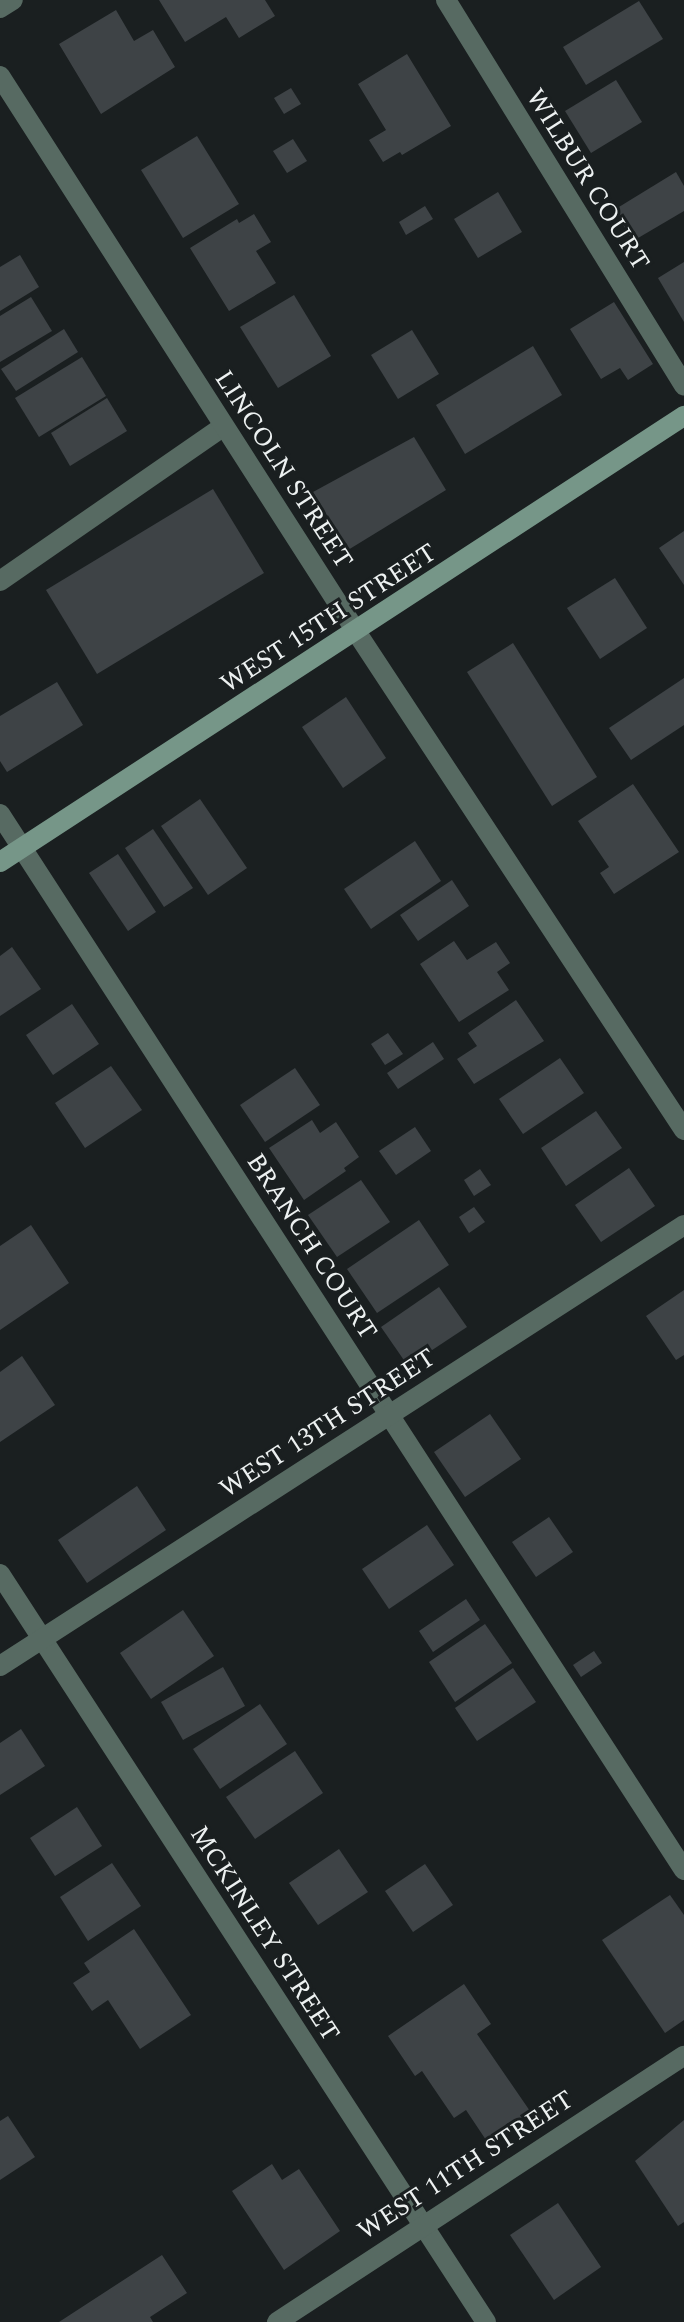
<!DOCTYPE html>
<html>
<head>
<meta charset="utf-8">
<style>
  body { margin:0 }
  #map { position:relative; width:684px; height:2322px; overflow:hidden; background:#1a1f20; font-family:Spectral,serif }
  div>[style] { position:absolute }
  .building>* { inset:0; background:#3e4346 }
  .service>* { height:20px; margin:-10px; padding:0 10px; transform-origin:10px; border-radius:10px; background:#576a62 }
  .minor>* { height:20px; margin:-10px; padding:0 10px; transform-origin:10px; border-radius:10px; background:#576a62 }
  .secondary>* { height:20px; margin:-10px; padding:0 10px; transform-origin:10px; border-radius:10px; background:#769688 }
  span { translate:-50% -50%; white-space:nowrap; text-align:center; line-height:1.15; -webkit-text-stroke:6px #1a1f20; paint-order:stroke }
  .street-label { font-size:26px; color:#edf1f1 }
</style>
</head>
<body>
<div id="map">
  <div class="building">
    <i style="clip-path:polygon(159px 0,265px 0,275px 16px,239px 38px,226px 17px,185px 42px)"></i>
    <i style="clip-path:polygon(639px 1px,663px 39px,586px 85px,563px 47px)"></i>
    <i style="clip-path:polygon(116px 10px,134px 41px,153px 30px,175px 67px,101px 114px,59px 44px)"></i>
    <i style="clip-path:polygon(407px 54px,451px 126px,402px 155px,400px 152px,383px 162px,369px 140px,386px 130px,358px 84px)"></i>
    <i style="clip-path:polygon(616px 80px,642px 122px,591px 153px,565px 111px)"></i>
    <i style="clip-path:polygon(291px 88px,301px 104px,284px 114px,274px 98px)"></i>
    <i style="clip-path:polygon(197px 136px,239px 204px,183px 238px,141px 170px)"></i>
    <i style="clip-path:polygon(293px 139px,307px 161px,287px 173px,273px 151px)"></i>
    <i style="clip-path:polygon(676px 172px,684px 186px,684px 211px,633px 241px,614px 210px)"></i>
    <i style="clip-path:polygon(498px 192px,522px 232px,478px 258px,454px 219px)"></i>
    <i style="clip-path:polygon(425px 206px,433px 219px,406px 235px,399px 222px)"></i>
    <i style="clip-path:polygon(254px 214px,271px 242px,256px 251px,276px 283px,229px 311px,190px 248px,237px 219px,239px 223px)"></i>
    <i style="clip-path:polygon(20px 255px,39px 287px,0 311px,0 267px)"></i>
    <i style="clip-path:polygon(684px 262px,684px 322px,658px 278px)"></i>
    <i style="clip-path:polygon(294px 295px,331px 356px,278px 388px,240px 327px)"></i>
    <i style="clip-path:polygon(31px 297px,52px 331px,0 362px,0 316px)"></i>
    <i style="clip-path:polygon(614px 302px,653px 364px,628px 380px,620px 368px,601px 379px,570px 329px)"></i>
    <i style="clip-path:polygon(64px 329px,78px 352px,16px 391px,1px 369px)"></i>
    <i style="clip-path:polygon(412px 330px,439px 374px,398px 399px,371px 355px)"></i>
    <i style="clip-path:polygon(533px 346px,562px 395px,465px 454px,436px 405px)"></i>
    <i style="clip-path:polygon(82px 357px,106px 396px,39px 437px,15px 398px)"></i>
    <i style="clip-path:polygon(107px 398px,127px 431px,70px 466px,51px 433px)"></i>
    <i style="clip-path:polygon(414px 437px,446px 490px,348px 550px,313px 492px)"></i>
    <i style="clip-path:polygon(213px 489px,264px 573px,97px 674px,46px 590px)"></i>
    <i style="clip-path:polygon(684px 531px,684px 585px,659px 548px)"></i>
    <i style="clip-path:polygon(615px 578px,647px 628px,600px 659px,567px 608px)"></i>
    <i style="clip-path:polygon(513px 643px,597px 777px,552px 806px,467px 672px)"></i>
    <i style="clip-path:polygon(684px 678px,684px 725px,631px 760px,609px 728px)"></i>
    <i style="clip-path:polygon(57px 682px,83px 725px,7px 772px,0 761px,0 716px)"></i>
    <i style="clip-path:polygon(346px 697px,386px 758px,343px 788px,302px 727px)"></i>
    <i style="clip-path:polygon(633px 784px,679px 852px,614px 894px,600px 873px,609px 867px,578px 821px)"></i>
    <i style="clip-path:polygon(200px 799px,247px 868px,208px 895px,161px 826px)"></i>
    <i style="clip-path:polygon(153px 829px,193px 888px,164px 907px,125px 848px)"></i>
    <i style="clip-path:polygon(415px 841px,441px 881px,371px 929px,344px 889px)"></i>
    <i style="clip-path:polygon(118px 854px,156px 912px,128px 931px,89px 873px)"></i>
    <i style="clip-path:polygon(452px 880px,469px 906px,418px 941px,400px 915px)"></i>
    <i style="clip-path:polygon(454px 941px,467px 960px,496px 942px,510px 963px,497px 972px,509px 990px,459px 1022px,420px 964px)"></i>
    <i style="clip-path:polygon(12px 947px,41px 989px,0 1016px,0 956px)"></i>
    <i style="clip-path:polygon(516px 1000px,544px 1041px,474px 1084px,457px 1059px,477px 1046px,468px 1033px)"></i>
    <i style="clip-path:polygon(72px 1004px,99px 1044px,53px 1075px,26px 1035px)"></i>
    <i style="clip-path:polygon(388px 1033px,403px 1054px,385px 1065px,371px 1044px)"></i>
    <i style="clip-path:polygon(433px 1042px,444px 1059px,398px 1089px,387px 1073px)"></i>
    <i style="clip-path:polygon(560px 1058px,584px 1093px,523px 1134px,499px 1099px)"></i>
    <i style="clip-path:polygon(111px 1066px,142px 1110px,85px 1148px,55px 1103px)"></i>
    <i style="clip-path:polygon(295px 1068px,320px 1105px,265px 1142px,240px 1105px)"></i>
    <i style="clip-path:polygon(596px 1111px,622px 1148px,566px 1186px,541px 1148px)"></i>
    <i style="clip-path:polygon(312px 1120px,320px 1133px,336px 1122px,359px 1157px,344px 1168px,346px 1171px,304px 1200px,269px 1148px)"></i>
    <i style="clip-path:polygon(415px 1127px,431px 1151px,396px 1175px,379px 1151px)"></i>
    <i style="clip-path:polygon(629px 1168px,655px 1206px,601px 1242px,575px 1205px)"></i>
    <i style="clip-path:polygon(480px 1169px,491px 1185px,474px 1196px,464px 1180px)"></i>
    <i style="clip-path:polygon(361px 1180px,390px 1222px,337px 1257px,308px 1215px)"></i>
    <i style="clip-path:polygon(474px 1207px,485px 1222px,469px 1233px,459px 1217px)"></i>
    <i style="clip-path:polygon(419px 1220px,449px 1265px,377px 1313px,347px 1269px)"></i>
    <i style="clip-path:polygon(31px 1225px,69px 1283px,0 1330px,0 1246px)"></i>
    <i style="clip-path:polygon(439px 1287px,467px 1327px,408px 1366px,381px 1327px)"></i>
    <i style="clip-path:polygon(684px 1290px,684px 1355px,676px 1360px,646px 1316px)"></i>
    <i style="clip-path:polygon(22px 1356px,55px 1405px,0 1442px,0 1372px)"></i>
    <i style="clip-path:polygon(490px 1414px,521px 1459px,465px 1497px,434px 1452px)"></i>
    <i style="clip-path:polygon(137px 1486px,166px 1530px,87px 1583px,58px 1540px)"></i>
    <i style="clip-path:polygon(549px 1517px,573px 1552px,536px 1577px,512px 1542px)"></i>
    <i style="clip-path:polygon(427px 1525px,454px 1565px,389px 1609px,362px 1569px)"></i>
    <i style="clip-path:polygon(466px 1599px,480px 1620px,433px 1652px,419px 1631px)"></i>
    <i style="clip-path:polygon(183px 1610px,214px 1656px,151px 1699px,120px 1653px)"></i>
    <i style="clip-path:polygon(485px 1624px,512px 1663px,455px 1702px,429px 1662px)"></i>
    <i style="clip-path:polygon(594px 1651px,602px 1663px,581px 1677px,573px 1665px)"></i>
    <i style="clip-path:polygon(223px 1667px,245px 1706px,183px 1740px,161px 1702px)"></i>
    <i style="clip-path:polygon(513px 1668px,536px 1702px,477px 1741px,455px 1708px)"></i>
    <i style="clip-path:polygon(260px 1704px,287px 1744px,220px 1789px,193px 1749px)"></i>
    <i style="clip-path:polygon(21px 1729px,45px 1766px,0 1795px,0 1743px)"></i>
    <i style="clip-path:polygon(295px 1751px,323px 1793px,255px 1839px,226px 1797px)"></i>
    <i style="clip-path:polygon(77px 1807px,102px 1846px,55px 1876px,30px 1838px)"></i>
    <i style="clip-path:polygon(339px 1849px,368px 1892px,318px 1925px,289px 1883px)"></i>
    <i style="clip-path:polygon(112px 1863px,141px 1906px,88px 1941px,60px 1897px)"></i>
    <i style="clip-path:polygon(425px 1864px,453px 1905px,413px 1932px,385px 1891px)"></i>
    <i style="clip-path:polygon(670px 1895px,684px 1915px,684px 2020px,665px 2033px,602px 1940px)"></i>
    <i style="clip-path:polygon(134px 1929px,191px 2015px,140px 2049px,108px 2000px,92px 2011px,73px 1983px,90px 1972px,84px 1963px)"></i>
    <i style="clip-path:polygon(464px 1984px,491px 2024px,477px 2034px,532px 2114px,488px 2143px,466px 2110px,454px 2118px,422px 2071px,415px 2076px,388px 2036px)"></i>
    <i style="clip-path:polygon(8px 2116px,35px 2157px,0 2180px,0 2121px)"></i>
    <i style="clip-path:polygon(684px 2120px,684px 2222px,678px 2226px,635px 2161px)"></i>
    <i style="clip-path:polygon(272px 2164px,282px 2180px,299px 2169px,340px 2231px,284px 2270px,232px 2191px)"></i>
    <i style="clip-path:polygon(558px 2203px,601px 2267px,554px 2300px,510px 2235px)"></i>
    <i style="clip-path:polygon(162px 2255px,187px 2293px,150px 2317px,153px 2322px,59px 2322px)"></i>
  </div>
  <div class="service">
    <i style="left:446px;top:0;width:453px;rotate:58.3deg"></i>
    <i style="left:0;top:581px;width:272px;rotate:-34.7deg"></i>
    <i style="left:0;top:814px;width:1258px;rotate:57.07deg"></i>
  </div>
  <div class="minor">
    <i style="left:0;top:8px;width:15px;rotate:-32deg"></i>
    <i style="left:0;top:76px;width:662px;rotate:57.34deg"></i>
    <i style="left:357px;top:633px;width:595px;rotate:56.66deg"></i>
    <i style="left:0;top:1574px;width:892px;rotate:56.99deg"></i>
    <i style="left:0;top:1666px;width:814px;rotate:-32.81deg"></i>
    <i style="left:277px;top:2322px;width:486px;rotate:-33.2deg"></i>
  </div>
  <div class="secondary">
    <i style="left:0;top:862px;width:817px;rotate:-33.11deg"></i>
  </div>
  <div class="street-label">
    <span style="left:587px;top:180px;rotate:58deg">WILBUR COURT</span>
    <span style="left:283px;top:470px;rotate:57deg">LINCOLN STREET</span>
    <span style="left:329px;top:619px;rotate:-33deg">WEST 15TH STREET</span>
    <span style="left:311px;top:1247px;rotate:57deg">BRANCH COURT</span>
    <span style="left:328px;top:1424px;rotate:-33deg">WEST 13TH STREET</span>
    <span style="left:264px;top:1934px;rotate:57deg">MCKINLEY STREET</span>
    <span style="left:466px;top:2166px;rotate:-33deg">WEST 11TH STREET</span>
  </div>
</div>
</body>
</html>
